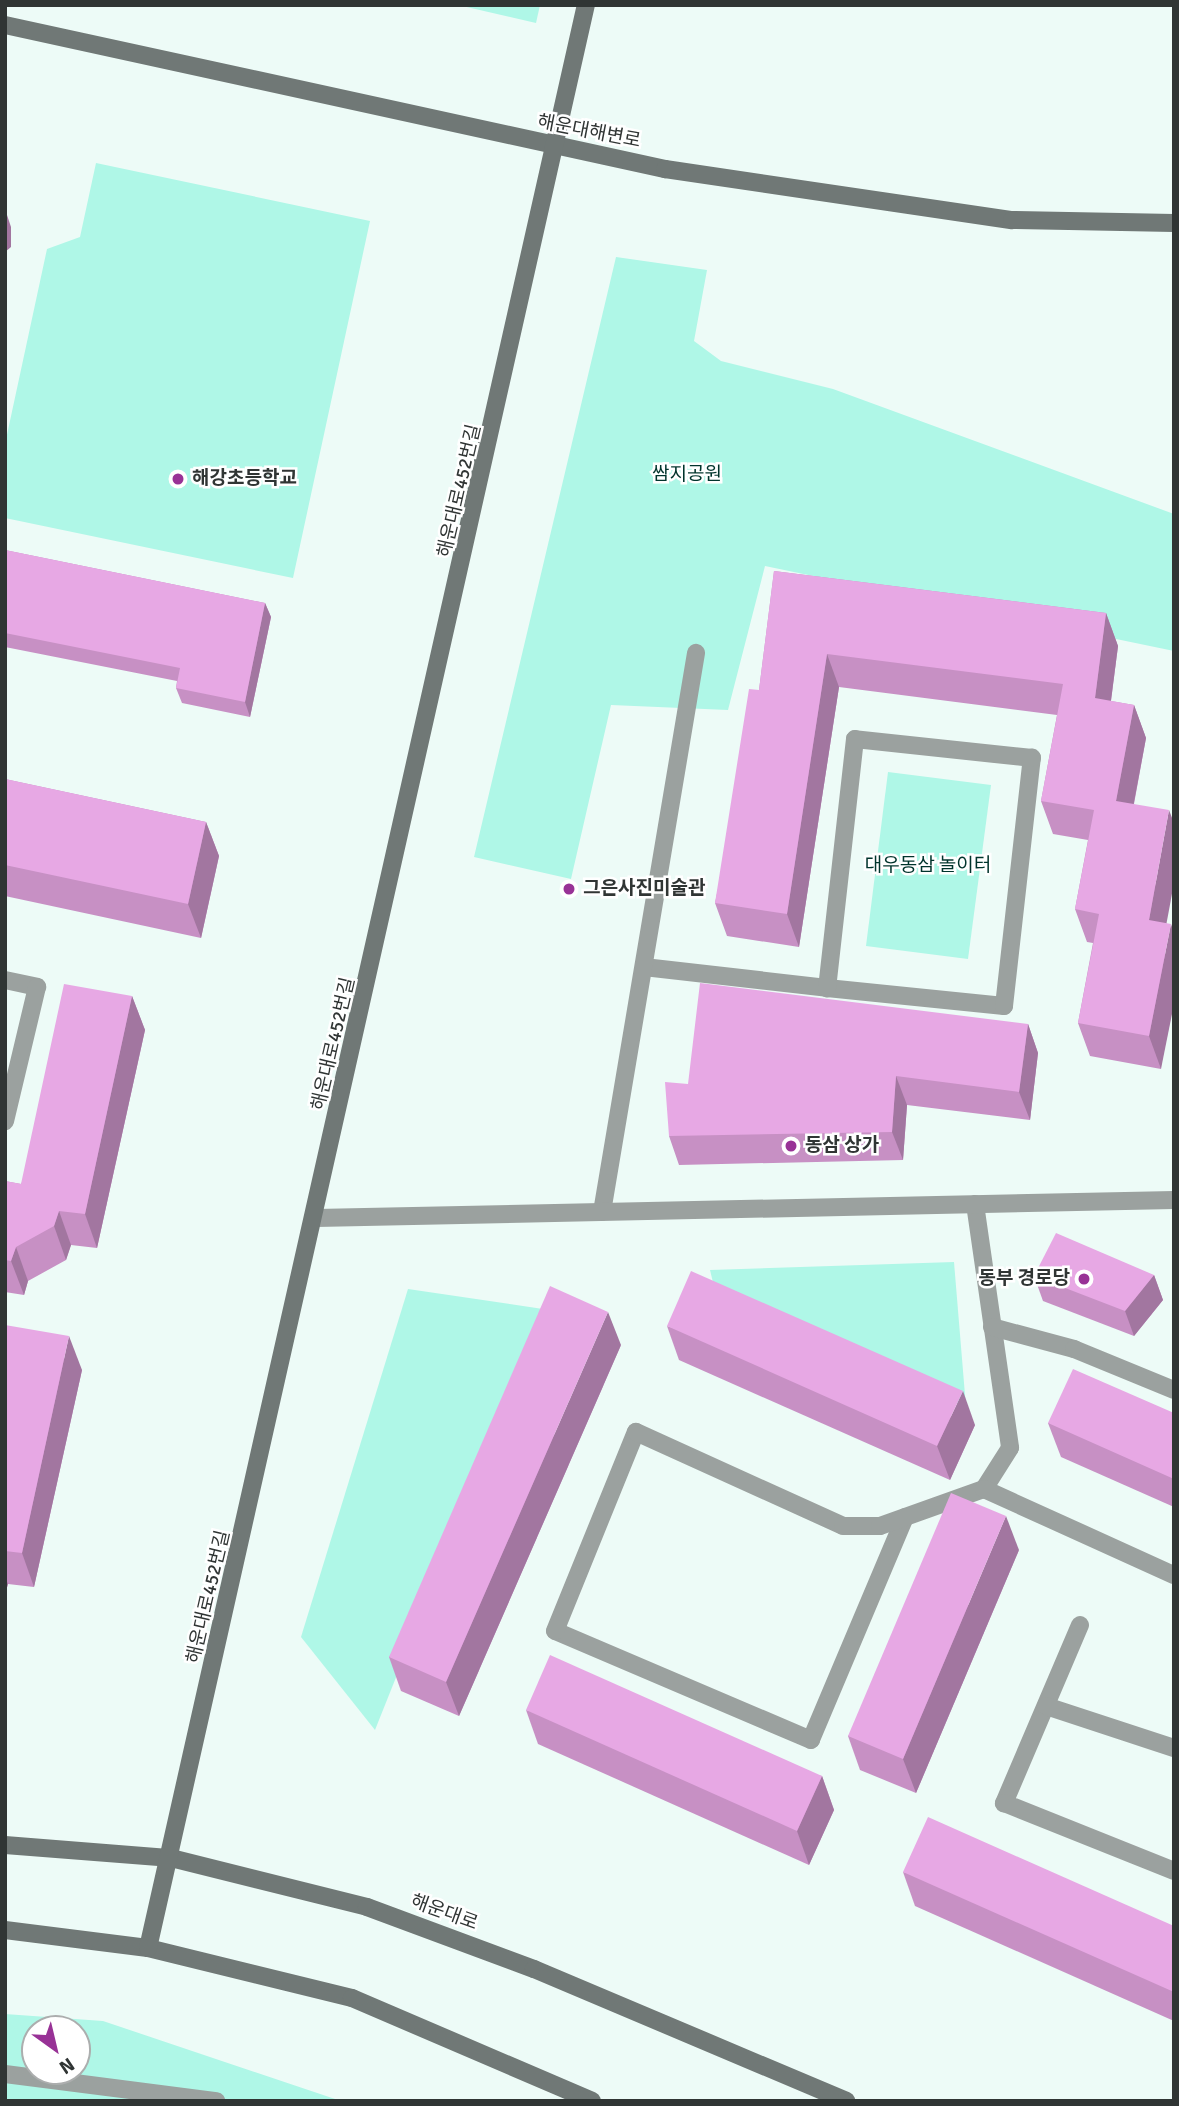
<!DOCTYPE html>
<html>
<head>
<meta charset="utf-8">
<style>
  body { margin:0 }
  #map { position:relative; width:1179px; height:2106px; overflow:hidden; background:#edfbf7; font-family:Signika,"Noto Sans KR",sans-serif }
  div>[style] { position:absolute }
  .green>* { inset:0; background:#aff7e7 }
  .lane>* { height:18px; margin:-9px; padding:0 9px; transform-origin:9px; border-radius:9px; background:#9ba19f }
  .street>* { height:18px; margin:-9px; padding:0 9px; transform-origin:9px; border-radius:9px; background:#9ba19f }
  .secondary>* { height:18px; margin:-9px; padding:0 9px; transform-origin:9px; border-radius:9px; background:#707876 }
  .wall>* { inset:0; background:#c790c4 }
  .shaded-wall>* { inset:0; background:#a276a0 }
  .building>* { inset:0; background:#e7a8e4 }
  .dots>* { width:19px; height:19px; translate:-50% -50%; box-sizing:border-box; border:4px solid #fff; border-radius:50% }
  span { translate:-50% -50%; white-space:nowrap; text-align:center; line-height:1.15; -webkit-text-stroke:5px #fff; paint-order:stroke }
  .street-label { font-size:19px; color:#303534 }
  .park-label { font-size:19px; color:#00342c }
  .poi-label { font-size:19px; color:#303534; font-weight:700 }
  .left { translate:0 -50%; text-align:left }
  .right { translate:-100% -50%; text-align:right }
  .frame { position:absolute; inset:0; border:7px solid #303534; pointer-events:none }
  .north { position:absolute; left:21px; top:2015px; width:70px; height:70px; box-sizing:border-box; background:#fff; border:2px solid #acaeae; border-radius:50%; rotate:146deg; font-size:19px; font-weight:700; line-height:28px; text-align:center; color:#303534 }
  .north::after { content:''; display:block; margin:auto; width:24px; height:32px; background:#983296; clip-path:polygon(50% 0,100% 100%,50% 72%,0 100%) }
</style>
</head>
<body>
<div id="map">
  <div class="green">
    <i style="clip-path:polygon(458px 5px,540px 5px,536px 23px)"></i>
    <i style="clip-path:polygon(96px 163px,370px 221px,293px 578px,5px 518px,5px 444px,47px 249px,80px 237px)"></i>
    <i style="clip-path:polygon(616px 257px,707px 270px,694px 341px,721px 361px,833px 389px,1174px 514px,1174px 651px,765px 566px,728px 710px,611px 705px,571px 879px,474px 857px)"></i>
    <i style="clip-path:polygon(888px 772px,991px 785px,968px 959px,866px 946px)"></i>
    <i style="clip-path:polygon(954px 1262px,966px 1407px,717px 1299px,710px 1270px)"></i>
    <i style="clip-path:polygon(408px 1289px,543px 1309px,375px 1730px,301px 1637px)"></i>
    <i style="clip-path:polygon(evenodd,5px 2014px,103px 2021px,341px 2101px,5px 2101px,5px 2014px,35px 2029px,77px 2029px,77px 2071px,35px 2071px,35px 2029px)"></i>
  </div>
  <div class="lane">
    <i style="left:644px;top:967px;width:184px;rotate:6.5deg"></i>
    <i style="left:827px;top:988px;width:178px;rotate:5.8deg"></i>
    <i style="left:1004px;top:1006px;width:250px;rotate:-83.6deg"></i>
    <i style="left:1032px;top:758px;width:178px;rotate:-173.9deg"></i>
    <i style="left:855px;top:739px;width:251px;rotate:96.4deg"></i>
    <i style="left:5px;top:980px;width:33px;rotate:12deg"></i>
    <i style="left:37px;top:987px;width:138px;rotate:103.4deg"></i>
    <i style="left:975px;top:1204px;width:246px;rotate:81.8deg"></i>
    <i style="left:1010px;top:1448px;width:49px;rotate:122.4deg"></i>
    <i style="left:602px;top:1212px;width:567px;rotate:-80.45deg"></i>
    <i style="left:992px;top:1327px;width:85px;rotate:15deg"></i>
    <i style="left:1074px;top:1349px;width:108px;rotate:22.3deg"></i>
    <i style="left:905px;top:1517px;width:242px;rotate:112.9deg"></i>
    <i style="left:811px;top:1740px;width:278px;rotate:-156.9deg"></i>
    <i style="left:555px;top:1631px;width:215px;rotate:-67.9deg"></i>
    <i style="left:636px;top:1432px;width:227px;rotate:24.4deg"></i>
    <i style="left:843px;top:1526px;width:37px"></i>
    <i style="left:880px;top:1526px;width:110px;rotate:-19.6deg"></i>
    <i style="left:984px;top:1489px;width:209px;rotate:24.4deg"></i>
    <i style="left:1080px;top:1625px;width:194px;rotate:113.1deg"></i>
    <i style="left:1004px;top:1803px;width:183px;rotate:21.8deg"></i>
    <i style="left:1046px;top:1706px;width:135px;rotate:18.2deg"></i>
  </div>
  <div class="street">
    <i style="left:316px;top:1218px;width:858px;rotate:-1.2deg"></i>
    <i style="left:5px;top:2074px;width:213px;rotate:7.3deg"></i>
  </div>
  <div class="secondary">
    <i style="left:5px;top:25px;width:676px;rotate:12.31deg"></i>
    <i style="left:665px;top:169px;width:351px;rotate:8.4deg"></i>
    <i style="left:1012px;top:220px;width:162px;rotate:1.1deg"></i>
    <i style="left:5px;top:1845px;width:167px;rotate:4.5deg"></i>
    <i style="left:171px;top:1858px;width:202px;rotate:14deg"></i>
    <i style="left:367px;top:1907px;width:178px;rotate:20.4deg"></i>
    <i style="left:534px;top:1969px;width:339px;rotate:22.9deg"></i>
    <i style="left:5px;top:1930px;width:144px;rotate:7.2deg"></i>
    <i style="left:148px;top:1948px;width:210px;rotate:13.8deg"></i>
    <i style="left:352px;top:1998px;width:261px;rotate:23.2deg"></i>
    <i style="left:148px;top:1948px;width:1992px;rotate:-77.3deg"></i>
  </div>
  <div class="wall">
    <i style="clip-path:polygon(5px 550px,265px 603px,271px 617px,250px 717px,182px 703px,176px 688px,177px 681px,5px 647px)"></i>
    <i style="clip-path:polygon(774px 571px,1106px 613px,1118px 646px,1111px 701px,1134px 705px,1146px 738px,1134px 804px,1166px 923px,1161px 1069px,1090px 1056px,1078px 1023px,1093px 943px,1087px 942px,1075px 909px,1088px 840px,1053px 834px,1041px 801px,1057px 715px,839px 687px,799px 947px,727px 936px,715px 903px,759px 690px)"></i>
    <i style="clip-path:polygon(5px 779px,206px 822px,219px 856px,201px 938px,5px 896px)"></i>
    <i style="clip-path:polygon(132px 996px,145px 1030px,97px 1248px,71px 1245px,66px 1260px,28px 1281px,24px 1295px,5px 1292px,5px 1181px,21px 1184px)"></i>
    <i style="clip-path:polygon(1028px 1024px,1038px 1053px,1030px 1120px,907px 1105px,903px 1160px,679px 1165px,669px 1136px,688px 1084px)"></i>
    <i style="clip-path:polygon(1154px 1275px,1163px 1300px,1134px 1336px,1043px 1301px,1034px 1276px)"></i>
    <i style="clip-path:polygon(5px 1325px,82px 1370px,34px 1587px,8px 1584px,5px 1594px)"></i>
    <i style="clip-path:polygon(667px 1326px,975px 1425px,950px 1480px,679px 1360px)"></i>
    <i style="clip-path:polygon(621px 1345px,459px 1716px,401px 1691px,389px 1657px)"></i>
    <i style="clip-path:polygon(1174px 1413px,1174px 1507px,1061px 1457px,1048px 1423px)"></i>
    <i style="clip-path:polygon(1019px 1550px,916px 1793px,860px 1770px,848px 1736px)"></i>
    <i style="clip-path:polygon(526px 1710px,822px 1776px,834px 1810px,809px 1865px,538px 1744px)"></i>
    <i style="clip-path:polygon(903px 1872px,1174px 1926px,1174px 2021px,915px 1906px)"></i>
  </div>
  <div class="shaded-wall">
    <i style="clip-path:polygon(6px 212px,11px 227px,11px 247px,5px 252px)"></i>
    <i style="clip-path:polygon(265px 603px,271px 617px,250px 717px,245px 702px)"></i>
    <i style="clip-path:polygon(1106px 613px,1118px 646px,1107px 731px,1095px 698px)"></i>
    <i style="clip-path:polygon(827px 654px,839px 687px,799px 947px,787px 914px)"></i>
    <i style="clip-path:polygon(1134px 705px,1146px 738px,1128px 834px,1116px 801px)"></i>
    <i style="clip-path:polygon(1169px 810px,1174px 823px,1174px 883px,1161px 953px,1149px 920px)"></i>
    <i style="clip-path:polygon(206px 822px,219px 856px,201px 938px,188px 904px)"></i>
    <i style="clip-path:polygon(1171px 924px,1174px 933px,1174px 1004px,1161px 1069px,1149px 1036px)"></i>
    <i style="clip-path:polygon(132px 996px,145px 1030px,97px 1248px,85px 1214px)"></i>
    <i style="clip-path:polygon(1028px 1024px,1038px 1053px,1030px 1120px,1019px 1092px)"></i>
    <i style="clip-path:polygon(896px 1076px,907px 1105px,903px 1160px,892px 1132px)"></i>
    <i style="clip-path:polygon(59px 1211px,71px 1245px,66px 1260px,54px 1226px)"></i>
    <i style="clip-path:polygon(16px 1247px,28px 1281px,24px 1295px,11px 1261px)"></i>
    <i style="clip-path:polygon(1154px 1275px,1163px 1300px,1134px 1336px,1125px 1311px)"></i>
    <i style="clip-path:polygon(608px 1312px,621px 1345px,459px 1716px,446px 1682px)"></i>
    <i style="clip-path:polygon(69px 1336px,82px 1370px,34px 1587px,22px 1553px)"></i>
    <i style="clip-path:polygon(963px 1391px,975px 1425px,950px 1480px,937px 1446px)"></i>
    <i style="clip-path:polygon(1006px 1516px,1019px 1550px,916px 1793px,903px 1759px)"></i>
    <i style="clip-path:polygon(5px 1576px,8px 1584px,5px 1594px)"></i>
    <i style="clip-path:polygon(822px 1776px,834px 1810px,809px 1865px,797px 1831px)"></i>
  </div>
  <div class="building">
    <i style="clip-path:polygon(5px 550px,265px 603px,245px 702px,176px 688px,180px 668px,5px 633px)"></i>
    <i style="clip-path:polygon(774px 571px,1106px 613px,1095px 698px,1134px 705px,1116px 801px,1169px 810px,1149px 920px,1171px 924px,1149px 1036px,1078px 1023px,1099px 914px,1075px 909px,1094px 810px,1041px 801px,1063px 684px,827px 654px,787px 914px,715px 903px,749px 689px,759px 690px)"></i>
    <i style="clip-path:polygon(5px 779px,206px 822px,188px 904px,5px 865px)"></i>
    <i style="clip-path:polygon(700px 983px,1028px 1024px,1019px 1092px,896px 1076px,892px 1132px,669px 1136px,665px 1082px,688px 1084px)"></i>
    <i style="clip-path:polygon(64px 984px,132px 996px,85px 1214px,59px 1211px,54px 1226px,16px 1247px,11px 1261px,5px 1260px,5px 1181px,21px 1184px)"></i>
    <i style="clip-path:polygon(1056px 1233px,1154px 1275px,1125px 1311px,1034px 1276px)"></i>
    <i style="clip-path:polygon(691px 1271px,963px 1391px,937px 1446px,667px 1326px)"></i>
    <i style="clip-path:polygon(550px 1286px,608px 1312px,446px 1682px,389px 1657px)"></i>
    <i style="clip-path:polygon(5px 1325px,69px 1336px,22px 1553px,5px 1551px)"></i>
    <i style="clip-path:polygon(1073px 1369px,1174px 1413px,1174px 1479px,1048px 1423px)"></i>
    <i style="clip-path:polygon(951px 1493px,1006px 1516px,903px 1759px,848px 1736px)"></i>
    <i style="clip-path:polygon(550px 1655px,822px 1776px,797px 1831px,526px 1710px)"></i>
    <i style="clip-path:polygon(928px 1817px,1174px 1926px,1174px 1992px,903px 1872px)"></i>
  </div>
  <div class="dots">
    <i style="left:178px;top:479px;background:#983296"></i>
    <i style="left:569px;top:889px;background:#983296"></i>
    <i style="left:791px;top:1146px;background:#983296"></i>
    <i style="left:1084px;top:1279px;background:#983296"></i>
  </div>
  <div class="street-label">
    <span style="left:589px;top:132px;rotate:11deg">해운대해변로</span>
    <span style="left:460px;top:491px;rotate:-77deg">해운대로452번길</span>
    <span style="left:334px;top:1044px;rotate:-77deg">해운대로452번길</span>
    <span style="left:209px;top:1597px;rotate:-77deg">해운대로452번길</span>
    <span style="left:444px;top:1913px;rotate:20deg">해운대로</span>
  </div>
  <div class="park-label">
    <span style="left:687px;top:475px">쌈지공원</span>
    <span style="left:928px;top:866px">대우동삼 놀이터</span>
  </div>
  <div class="poi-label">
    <span class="left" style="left:192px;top:479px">해강초등학교</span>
    <span class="left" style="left:583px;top:889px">그은사진미술관</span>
    <span class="left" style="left:805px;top:1146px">동삼 상가</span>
    <span class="right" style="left:1070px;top:1279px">동부 경로당</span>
  </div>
  <div class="frame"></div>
  <div class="north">N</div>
</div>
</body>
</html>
